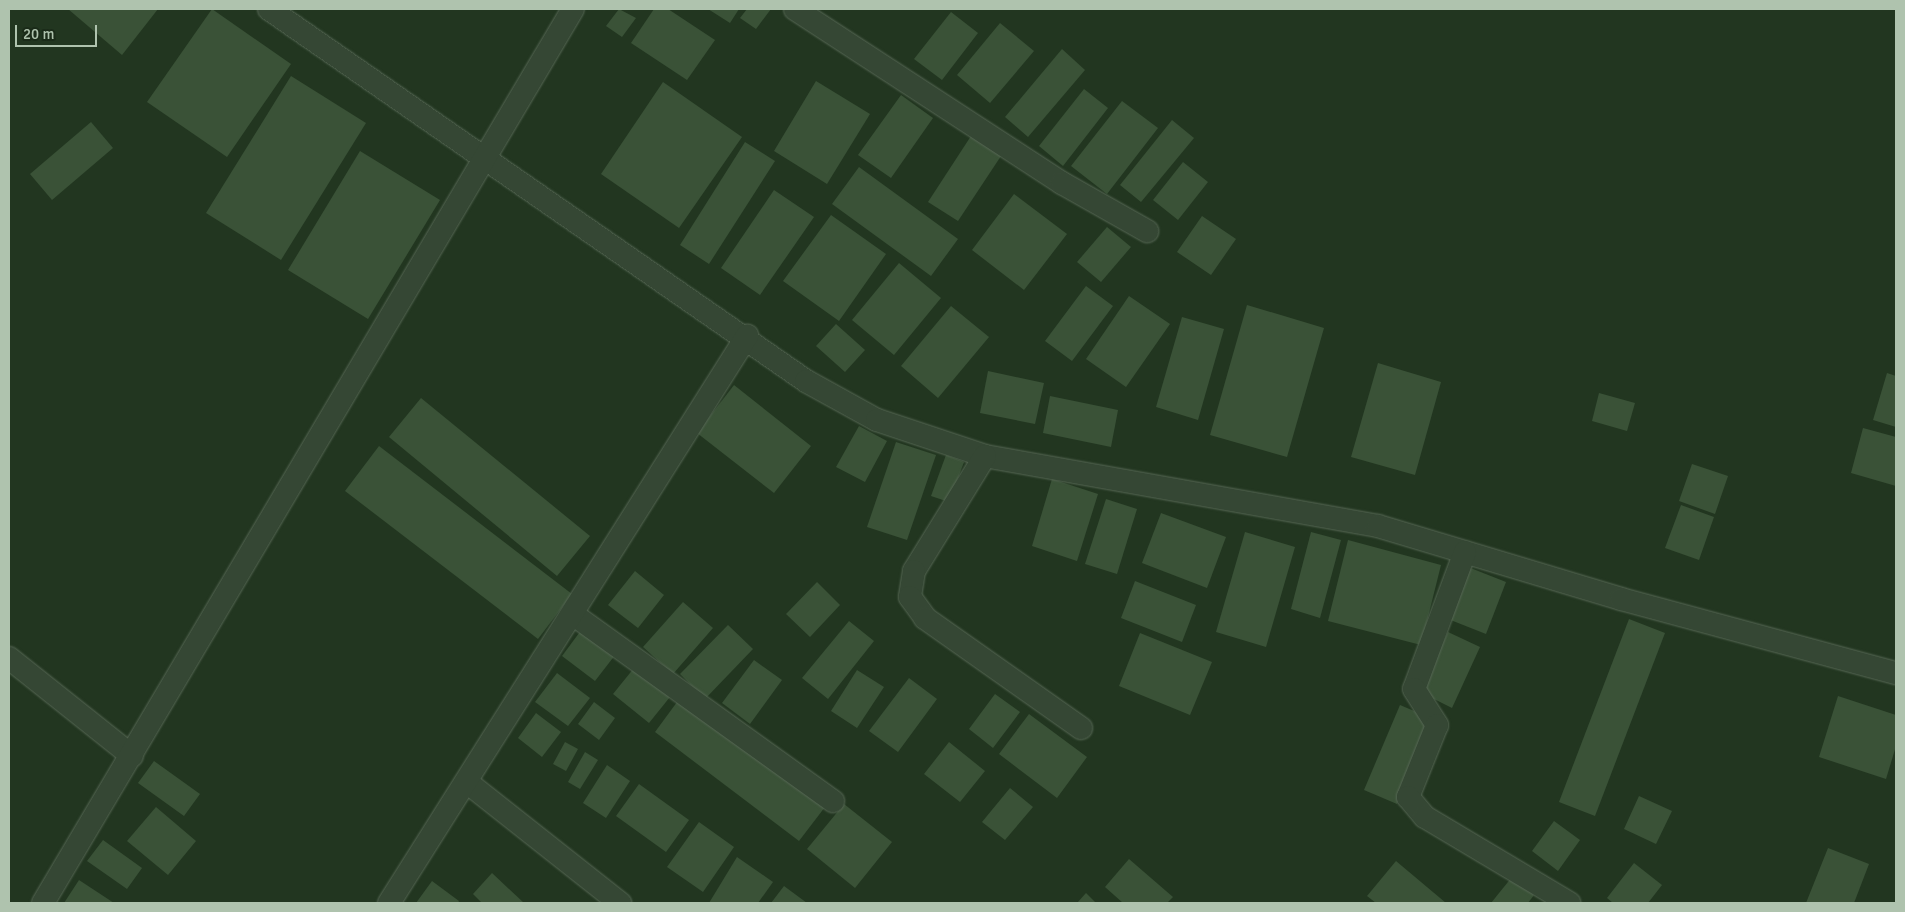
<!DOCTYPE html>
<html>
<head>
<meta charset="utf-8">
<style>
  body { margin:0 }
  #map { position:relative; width:1905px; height:912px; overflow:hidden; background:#223620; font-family:Signika,sans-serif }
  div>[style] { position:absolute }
  .building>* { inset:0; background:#3a5237 }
  .roads { filter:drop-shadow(0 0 1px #566754) drop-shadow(0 0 1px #566754) }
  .street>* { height:22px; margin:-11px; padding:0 11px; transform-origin:11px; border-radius:11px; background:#354734 }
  span { translate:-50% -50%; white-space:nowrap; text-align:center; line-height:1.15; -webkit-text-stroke:4px #1b2b19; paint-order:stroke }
  .frame { position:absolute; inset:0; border:10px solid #afc3ae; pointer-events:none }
  .scale { position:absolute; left:15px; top:25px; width:82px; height:22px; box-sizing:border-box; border:2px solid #afc3ae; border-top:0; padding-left:6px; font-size:15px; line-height:18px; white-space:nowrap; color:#afc3ae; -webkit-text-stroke:4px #1b2b19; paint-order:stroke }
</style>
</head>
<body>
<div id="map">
  <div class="building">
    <i style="clip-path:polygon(68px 9px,158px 9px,122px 55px)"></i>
    <i style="clip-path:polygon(212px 9px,291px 64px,227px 157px,147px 102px)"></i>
    <i style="clip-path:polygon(619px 9px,636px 18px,622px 37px,606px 26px)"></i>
    <i style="clip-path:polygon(654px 9px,668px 9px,715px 40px,687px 80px,631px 43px)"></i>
    <i style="clip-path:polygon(708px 9px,739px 9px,730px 23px)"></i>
    <i style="clip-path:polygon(747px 9px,771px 9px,756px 29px,740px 18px)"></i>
    <i style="clip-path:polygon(951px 12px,978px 33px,942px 80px,914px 59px)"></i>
    <i style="clip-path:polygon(1000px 23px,1034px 51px,990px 103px,957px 75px)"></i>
    <i style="clip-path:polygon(1062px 49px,1085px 70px,1028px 137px,1005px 117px)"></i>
    <i style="clip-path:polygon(291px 76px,366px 123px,281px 260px,206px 213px)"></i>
    <i style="clip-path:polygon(816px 81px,870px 114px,827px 184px,774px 151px)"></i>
    <i style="clip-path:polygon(663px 82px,742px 137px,679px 228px,601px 174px)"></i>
    <i style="clip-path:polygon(1084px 89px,1108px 108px,1063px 166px,1039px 146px)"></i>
    <i style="clip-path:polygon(901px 95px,933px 118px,891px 178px,858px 155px)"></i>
    <i style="clip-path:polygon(1122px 101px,1158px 128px,1107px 194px,1071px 166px)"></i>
    <i style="clip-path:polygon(1172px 120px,1194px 138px,1141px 202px,1120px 185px)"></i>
    <i style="clip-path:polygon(91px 122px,113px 148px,52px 200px,30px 174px)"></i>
    <i style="clip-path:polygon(971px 136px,1001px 156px,958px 221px,928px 202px)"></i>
    <i style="clip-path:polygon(745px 142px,775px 161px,709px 264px,680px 245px)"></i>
    <i style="clip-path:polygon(360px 151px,440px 200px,368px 319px,288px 270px)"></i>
    <i style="clip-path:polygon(1183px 162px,1208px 182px,1178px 220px,1153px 200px)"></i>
    <i style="clip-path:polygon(859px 167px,958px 239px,931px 276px,832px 204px)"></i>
    <i style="clip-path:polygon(774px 190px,814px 217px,760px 295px,721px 268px)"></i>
    <i style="clip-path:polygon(1014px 194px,1067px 234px,1024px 290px,972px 250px)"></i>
    <i style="clip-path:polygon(831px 215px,886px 254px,839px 321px,783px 281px)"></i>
    <i style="clip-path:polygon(1202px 216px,1236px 239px,1211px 275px,1177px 252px)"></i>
    <i style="clip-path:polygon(1107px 227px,1131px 247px,1101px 282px,1077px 262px)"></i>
    <i style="clip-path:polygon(899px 263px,941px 298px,894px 355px,852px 320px)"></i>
    <i style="clip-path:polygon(1086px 286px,1113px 306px,1072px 361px,1045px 341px)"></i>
    <i style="clip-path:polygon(1129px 296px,1170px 324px,1126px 387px,1086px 359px)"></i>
    <i style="clip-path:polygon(1247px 305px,1324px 328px,1287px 457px,1210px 435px)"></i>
    <i style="clip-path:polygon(951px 306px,989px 337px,938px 398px,901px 366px)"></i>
    <i style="clip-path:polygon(1182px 317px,1224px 329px,1198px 420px,1156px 407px)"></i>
    <i style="clip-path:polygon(836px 324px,865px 350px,845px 372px,816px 346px)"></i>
    <i style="clip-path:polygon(1378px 363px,1441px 382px,1415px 475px,1351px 457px)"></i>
    <i style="clip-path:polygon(988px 371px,1044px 383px,1035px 424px,980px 413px)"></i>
    <i style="clip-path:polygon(1887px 373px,1896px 376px,1896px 427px,1873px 420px)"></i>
    <i style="clip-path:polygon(734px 385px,811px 446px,774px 493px,697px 433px)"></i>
    <i style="clip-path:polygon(1599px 393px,1635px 403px,1627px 431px,1592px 421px)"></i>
    <i style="clip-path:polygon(1050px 396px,1118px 410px,1111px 447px,1043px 433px)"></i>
    <i style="clip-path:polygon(421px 398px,590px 536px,557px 576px,389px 437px)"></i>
    <i style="clip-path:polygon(859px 426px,887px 441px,865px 482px,836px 467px)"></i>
    <i style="clip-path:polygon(1863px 428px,1896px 437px,1896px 486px,1851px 473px)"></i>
    <i style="clip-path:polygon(896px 442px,936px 455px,907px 540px,867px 527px)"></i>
    <i style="clip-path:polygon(379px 446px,572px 594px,538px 639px,345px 491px)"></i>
    <i style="clip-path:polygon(946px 455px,964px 462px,949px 502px,931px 496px)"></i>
    <i style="clip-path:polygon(1692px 464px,1728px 476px,1715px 514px,1679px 501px)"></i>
    <i style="clip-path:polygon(1052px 479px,1098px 494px,1077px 561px,1032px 546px)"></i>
    <i style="clip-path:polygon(1106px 499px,1137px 509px,1117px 574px,1085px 564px)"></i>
    <i style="clip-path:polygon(1681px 505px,1714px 517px,1699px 560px,1665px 548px)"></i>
    <i style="clip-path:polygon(1161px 513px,1226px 537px,1207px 588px,1142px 563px)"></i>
    <i style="clip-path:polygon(1245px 532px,1295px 547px,1266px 647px,1216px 632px)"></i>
    <i style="clip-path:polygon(1311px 532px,1341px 540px,1320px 618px,1291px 609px)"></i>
    <i style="clip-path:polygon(1348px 540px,1441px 565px,1421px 645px,1328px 621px)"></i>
    <i style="clip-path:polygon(1468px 567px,1506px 582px,1486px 634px,1448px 619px)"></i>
    <i style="clip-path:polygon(635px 571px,664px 595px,638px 628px,608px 605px)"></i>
    <i style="clip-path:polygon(1135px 581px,1196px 605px,1182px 642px,1121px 618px)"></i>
    <i style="clip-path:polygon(817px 582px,840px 605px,810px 637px,786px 614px)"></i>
    <i style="clip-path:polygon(683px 602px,713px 628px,673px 674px,643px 647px)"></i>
    <i style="clip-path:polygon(1629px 619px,1665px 633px,1595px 816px,1559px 802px)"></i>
    <i style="clip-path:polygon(849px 621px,874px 641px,828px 699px,802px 678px)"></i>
    <i style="clip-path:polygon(585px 625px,619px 650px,595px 681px,562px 656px)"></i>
    <i style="clip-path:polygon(728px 625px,753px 649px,705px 699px,680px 674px)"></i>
    <i style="clip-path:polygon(1448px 632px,1480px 647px,1452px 708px,1420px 692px)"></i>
    <i style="clip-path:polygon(1140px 633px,1212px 662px,1190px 715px,1119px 686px)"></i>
    <i style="clip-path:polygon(754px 660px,782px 680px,750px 724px,722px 703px)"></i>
    <i style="clip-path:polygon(634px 668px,670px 697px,649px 723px,613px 694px)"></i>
    <i style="clip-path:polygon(857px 670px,884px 687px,857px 728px,831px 711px)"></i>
    <i style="clip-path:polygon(557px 673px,590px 698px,568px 726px,535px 702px)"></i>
    <i style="clip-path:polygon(909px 678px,937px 699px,898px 752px,869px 731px)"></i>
    <i style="clip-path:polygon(995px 694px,1020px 712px,993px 748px,969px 729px)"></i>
    <i style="clip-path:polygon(1838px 696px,1896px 715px,1896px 746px,1886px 779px,1819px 757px)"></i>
    <i style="clip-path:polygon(680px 698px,825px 807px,799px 841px,655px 732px)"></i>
    <i style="clip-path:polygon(594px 702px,615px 718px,599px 740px,578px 724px)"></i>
    <i style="clip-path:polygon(1400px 705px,1433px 719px,1397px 804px,1364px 790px)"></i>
    <i style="clip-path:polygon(536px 713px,561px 732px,542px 757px,518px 738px)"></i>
    <i style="clip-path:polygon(1029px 714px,1087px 757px,1057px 798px,999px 754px)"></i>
    <i style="clip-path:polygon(565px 742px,578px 749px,566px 771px,553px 764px)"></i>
    <i style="clip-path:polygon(949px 742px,985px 771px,960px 802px,924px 774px)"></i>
    <i style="clip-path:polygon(585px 752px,598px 760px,580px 789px,568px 782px)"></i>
    <i style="clip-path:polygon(154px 761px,200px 794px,184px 816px,138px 783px)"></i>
    <i style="clip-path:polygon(607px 765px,630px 781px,606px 818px,583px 803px)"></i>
    <i style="clip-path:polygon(639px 784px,689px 820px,666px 852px,616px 816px)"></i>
    <i style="clip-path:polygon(1010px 788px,1033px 807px,1005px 840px,982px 822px)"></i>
    <i style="clip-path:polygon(1639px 796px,1672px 811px,1656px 844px,1624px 829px)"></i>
    <i style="clip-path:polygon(844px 804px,892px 842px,855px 888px,807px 849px)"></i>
    <i style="clip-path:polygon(156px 807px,196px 841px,168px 875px,127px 841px)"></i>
    <i style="clip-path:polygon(1554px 821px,1580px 840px,1558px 871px,1532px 851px)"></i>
    <i style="clip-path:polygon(699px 822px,734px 847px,703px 892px,667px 867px)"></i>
    <i style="clip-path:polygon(103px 840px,142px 868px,127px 889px,87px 861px)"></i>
    <i style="clip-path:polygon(1828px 848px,1869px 864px,1854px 903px,1806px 903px)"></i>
    <i style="clip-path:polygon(737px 857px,773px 882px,758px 903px,709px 903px)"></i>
    <i style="clip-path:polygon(1129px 859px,1173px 897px,1167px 903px,1123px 903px,1105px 887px)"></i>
    <i style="clip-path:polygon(1396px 861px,1446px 903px,1376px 903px,1367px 896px)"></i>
    <i style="clip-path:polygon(1634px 863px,1662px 885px,1648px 903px,1613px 903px,1607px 898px)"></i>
    <i style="clip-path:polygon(492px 873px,524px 903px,482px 903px,473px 894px)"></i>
    <i style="clip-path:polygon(1512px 877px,1534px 895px,1528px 903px,1491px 903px)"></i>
    <i style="clip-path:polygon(79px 880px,114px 903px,64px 903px)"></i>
    <i style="clip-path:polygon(432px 881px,459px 901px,458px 903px,416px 903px)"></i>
    <i style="clip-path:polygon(784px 886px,807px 903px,771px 903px)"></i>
    <i style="clip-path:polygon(1086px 893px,1096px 903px,1077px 903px)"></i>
  </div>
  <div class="roads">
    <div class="street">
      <i style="left:269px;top:9px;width:653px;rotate:34.71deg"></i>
      <i style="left:806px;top:381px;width:81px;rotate:28.8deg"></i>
      <i style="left:877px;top:420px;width:114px;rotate:18.4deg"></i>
      <i style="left:985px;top:456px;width:399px;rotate:10.1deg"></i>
      <i style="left:1378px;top:526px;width:254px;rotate:16.7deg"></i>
      <i style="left:1621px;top:599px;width:285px;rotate:15.1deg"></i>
      <i style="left:795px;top:9px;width:319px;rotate:33.1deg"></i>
      <i style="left:1062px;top:183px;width:98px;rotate:29.5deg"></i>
      <i style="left:985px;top:456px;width:135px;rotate:121.7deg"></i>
      <i style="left:914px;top:571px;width:26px;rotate:99deg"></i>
      <i style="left:910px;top:597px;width:26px;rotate:54deg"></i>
      <i style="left:925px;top:618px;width:191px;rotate:35.2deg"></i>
      <i style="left:1465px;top:552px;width:146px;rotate:110.4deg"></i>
      <i style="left:1414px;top:689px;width:43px;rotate:57.4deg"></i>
      <i style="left:1437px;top:725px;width:78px;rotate:111.9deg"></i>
      <i style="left:1408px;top:797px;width:26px;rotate:50deg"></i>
      <i style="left:1425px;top:817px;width:168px;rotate:30.8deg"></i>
      <i style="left:574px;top:615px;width:319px;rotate:35.7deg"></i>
      <i style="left:9px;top:658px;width:157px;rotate:38.5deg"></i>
      <i style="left:468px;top:783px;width:194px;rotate:38.3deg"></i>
      <i style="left:43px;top:903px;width:1039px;rotate:-59.34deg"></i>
      <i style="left:389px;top:903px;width:671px;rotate:-57.73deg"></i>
    </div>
  </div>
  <div class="frame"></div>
  <div class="scale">20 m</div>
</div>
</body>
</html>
